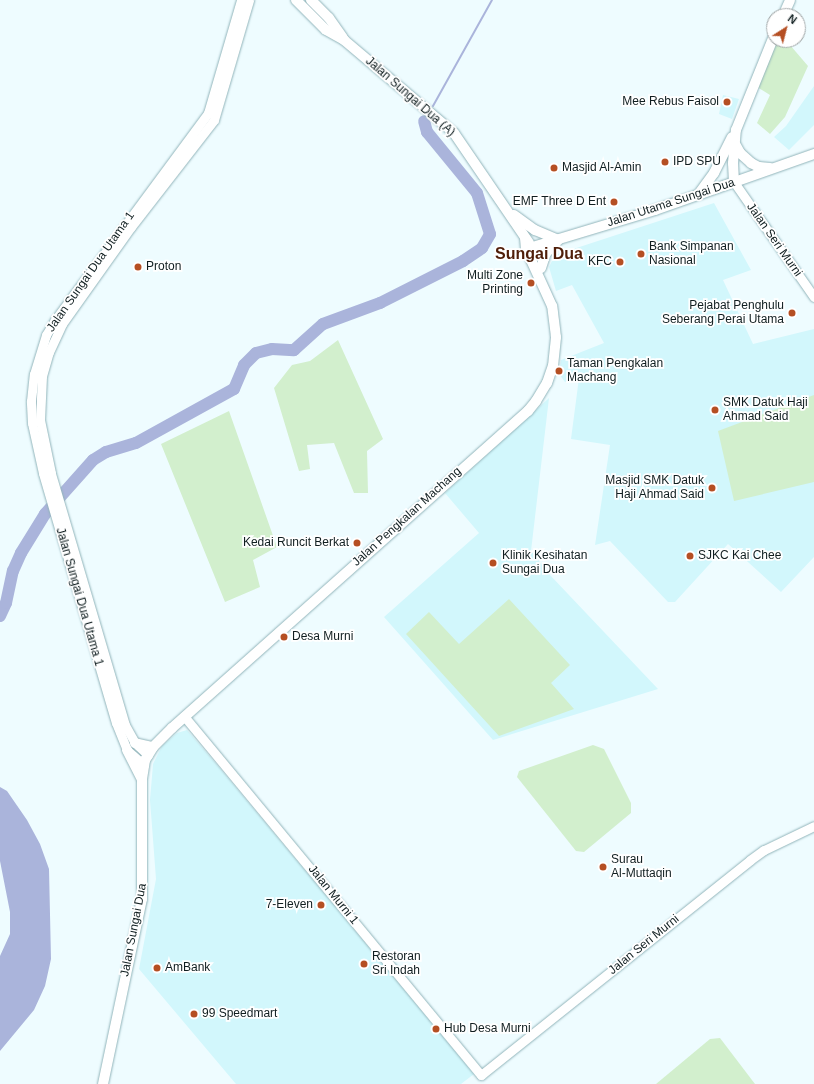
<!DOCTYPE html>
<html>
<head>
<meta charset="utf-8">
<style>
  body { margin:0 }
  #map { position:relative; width:814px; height:1084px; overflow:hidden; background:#eefcff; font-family:Arial,sans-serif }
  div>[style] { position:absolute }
  .built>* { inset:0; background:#d2f7fc }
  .green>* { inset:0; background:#d2efcd }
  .water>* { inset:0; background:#aab4db }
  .stream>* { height:2px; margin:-1px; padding:0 1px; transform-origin:1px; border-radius:1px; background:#aab4db }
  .river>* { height:12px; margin:-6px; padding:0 6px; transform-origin:6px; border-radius:6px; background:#aab4db }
  .roads { filter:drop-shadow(0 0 1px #91b4ba) drop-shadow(0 0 1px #91b4ba) }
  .tertiary>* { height:9px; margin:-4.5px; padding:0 4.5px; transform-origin:4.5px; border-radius:4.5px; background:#fff }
  .secondary>* { height:10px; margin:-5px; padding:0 5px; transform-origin:5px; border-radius:5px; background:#fff }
  .dots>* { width:11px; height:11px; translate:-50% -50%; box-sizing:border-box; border:2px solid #fff; border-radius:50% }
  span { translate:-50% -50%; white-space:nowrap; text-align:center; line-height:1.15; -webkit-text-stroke:3.5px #fff; paint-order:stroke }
  .street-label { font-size:12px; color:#101e20 }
  .poi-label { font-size:12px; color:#101e20 }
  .right { translate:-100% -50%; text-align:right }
  .left { translate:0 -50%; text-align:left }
  .district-label { font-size:16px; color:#4f1e09; font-weight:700 }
  .north { position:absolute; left:766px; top:8px; width:40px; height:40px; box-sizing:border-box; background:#fff; border:1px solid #9fa5a6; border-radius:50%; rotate:36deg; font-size:11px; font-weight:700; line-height:16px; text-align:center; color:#101e20 }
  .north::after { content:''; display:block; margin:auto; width:14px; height:18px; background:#b54f23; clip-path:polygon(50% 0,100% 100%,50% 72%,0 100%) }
</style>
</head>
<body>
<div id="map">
  <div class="built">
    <i style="clip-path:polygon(814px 86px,814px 125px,789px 150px,774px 137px,786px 126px)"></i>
    <i style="clip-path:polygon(723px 95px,739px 99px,732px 119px,719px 114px)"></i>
    <i style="clip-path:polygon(714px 203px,751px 270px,723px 280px,753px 344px,814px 329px,814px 557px,781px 592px,728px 544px,675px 602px,668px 602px,610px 541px,595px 545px,610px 445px,571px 439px,579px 378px,565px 382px,559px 374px,561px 360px,604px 343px,572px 285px,556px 291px,549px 267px,555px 255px)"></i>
    <i style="clip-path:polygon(549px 398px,531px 551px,550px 575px,658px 689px,493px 740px,384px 617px,479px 533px,445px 493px)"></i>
    <i style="clip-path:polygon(187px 730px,218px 766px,474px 1074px,461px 1084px,236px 1084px,139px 969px,156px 879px,150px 800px,153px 764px,162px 746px,177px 733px)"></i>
  </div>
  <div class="green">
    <i style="clip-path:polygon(777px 40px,795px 40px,790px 45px,808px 66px,785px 117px,770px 134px,757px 123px,770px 95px,757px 87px)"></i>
    <i style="clip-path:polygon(338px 340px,383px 439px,367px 451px,368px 493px,354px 493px,334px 443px,307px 445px,310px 469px,299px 471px,274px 388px,292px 365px,310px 361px)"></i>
    <i style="clip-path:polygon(814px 395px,814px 482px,734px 501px,718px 431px)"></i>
    <i style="clip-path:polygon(229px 411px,277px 547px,253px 560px,260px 587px,225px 602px,161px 444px)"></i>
    <i style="clip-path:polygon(509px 599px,570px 665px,551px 683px,574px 709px,499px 736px,406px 634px,429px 612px,459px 644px)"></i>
    <i style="clip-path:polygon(593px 745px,604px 749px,631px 803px,631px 813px,584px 852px,576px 851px,517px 777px,519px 771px)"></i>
    <i style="clip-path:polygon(720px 1038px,755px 1084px,656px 1084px,710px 1039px)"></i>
  </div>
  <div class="water">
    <i style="clip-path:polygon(0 787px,7px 791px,27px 820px,40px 844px,49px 869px,51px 959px,45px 986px,34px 1010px,0 1051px,0 956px,10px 934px,10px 912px,0 861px)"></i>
  </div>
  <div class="stream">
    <i style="left:433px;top:106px;width:121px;rotate:-60.9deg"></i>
  </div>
  <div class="river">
    <i style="left:0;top:616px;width:14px;rotate:-65deg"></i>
    <i style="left:6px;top:603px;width:33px;rotate:-78deg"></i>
    <i style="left:13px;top:571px;width:20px;rotate:-66deg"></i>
    <i style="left:21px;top:553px;width:46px;rotate:-58.4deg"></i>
    <i style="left:45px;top:514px;width:72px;rotate:-48.4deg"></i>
    <i style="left:93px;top:460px;width:15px;rotate:-32deg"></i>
    <i style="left:106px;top:452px;width:31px;rotate:-17deg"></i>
    <i style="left:136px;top:443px;width:112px;rotate:-28.9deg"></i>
    <i style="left:234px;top:389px;width:26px;rotate:-67deg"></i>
    <i style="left:244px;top:365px;width:17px;rotate:-45deg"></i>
    <i style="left:256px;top:353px;width:16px;rotate:-14deg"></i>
    <i style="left:272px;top:349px;width:22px;rotate:3deg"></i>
    <i style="left:294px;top:350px;width:39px;rotate:-42deg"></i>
    <i style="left:323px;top:324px;width:61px;rotate:-20.2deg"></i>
    <i style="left:380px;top:303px;width:93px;rotate:-26.8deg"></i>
    <i style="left:463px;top:261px;width:23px;rotate:-34deg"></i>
    <i style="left:482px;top:248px;width:16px;rotate:-60deg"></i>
    <i style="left:490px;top:234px;width:43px;rotate:-107.6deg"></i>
    <i style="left:477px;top:193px;width:79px;rotate:-129.3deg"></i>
    <i style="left:427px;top:132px;width:11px;rotate:-105deg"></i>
  </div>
  <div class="roads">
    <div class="tertiary">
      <i style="left:734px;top:182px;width:140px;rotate:55.2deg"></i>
      <i style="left:184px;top:716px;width:466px;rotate:50.4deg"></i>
      <i style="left:481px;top:1075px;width:344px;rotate:-38.6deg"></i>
      <i style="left:750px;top:860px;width:17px;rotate:-36deg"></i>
      <i style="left:764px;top:850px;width:55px;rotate:-25.6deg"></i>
      <i style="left:148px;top:755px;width:18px;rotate:-137deg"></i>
      <i style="left:135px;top:743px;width:21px;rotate:-119deg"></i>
      <i style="left:125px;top:725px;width:263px;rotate:-106.4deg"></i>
      <i style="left:51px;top:473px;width:54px;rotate:-101.7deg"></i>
      <i style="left:40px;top:420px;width:44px;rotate:-87.4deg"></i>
      <i style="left:42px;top:376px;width:25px;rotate:-74deg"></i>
      <i style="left:49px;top:352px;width:31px;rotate:-65deg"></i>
      <i style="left:62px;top:324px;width:119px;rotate:-54.6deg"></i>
      <i style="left:131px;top:227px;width:135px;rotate:-52.2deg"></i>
      <i style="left:214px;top:120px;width:125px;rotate:-73.7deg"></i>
      <i style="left:144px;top:765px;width:23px;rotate:-139deg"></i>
      <i style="left:127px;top:750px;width:29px;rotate:-112deg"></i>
      <i style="left:116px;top:723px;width:260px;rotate:-106.3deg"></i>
      <i style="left:43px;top:473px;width:51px;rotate:-102.4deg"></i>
      <i style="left:32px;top:423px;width:22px;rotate:-93deg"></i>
      <i style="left:31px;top:401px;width:27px;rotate:-84deg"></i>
      <i style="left:34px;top:374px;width:41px;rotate:-72.9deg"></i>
      <i style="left:46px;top:335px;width:17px;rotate:-59deg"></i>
      <i style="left:55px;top:320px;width:257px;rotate:-53.5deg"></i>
      <i style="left:208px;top:113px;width:118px;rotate:-73.7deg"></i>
    </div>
    <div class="secondary">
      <i style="left:296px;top:0;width:42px;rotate:45deg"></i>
      <i style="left:326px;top:30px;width:21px;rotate:29deg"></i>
      <i style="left:344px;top:40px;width:144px;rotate:40.2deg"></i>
      <i style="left:454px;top:133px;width:133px;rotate:55.7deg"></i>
      <i style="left:311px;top:0;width:25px;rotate:45deg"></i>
      <i style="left:329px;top:18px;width:24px;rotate:55deg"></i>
      <i style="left:783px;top:16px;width:17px;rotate:-66deg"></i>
      <i style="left:734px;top:142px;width:13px;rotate:61deg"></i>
      <i style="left:740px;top:153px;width:15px;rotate:42deg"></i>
      <i style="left:751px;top:163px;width:9px;rotate:27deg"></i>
      <i style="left:759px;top:167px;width:11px;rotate:5deg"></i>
      <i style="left:734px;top:182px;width:19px;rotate:-93deg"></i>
      <i style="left:733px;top:163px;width:33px;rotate:-85deg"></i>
      <i style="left:736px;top:130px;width:101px;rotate:-68deg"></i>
      <i style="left:698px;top:195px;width:27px;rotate:-54deg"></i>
      <i style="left:714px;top:173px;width:40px;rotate:-63.4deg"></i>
      <i style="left:514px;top:215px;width:26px;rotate:36deg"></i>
      <i style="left:535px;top:230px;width:25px;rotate:23deg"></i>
      <i style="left:526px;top:249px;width:135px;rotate:-16.8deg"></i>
      <i style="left:655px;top:210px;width:169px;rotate:-19.4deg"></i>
      <i style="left:541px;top:268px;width:16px;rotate:-72deg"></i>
      <i style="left:546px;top:253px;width:18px;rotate:-47deg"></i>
      <i style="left:135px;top:743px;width:18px;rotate:13deg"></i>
      <i style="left:127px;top:750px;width:33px;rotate:63deg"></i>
      <i style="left:103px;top:1084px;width:189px;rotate:-78.1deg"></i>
      <i style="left:142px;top:899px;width:120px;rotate:-90deg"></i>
      <i style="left:142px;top:779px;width:19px;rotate:-81deg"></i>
      <i style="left:145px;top:760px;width:15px;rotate:-58deg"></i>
      <i style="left:153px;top:747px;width:27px;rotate:-45deg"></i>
      <i style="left:172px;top:728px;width:477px;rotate:-41.7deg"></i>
      <i style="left:528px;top:411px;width:13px;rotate:-51deg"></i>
      <i style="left:536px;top:401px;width:21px;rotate:-59deg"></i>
      <i style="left:547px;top:383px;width:18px;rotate:-71deg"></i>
      <i style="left:553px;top:366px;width:29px;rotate:-84deg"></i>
      <i style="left:556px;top:337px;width:31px;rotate:-97deg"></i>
      <i style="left:552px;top:306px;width:63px;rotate:-114.5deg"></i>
      <i style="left:526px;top:249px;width:11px;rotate:-95deg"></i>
    </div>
  </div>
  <div class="dots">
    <i style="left:727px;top:102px;background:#b54f23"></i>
    <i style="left:665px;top:162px;background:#b54f23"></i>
    <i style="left:554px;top:168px;background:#b54f23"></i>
    <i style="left:614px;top:202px;background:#b54f23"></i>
    <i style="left:641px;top:254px;background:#b54f23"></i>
    <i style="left:620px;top:262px;background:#b54f23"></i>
    <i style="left:138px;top:267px;background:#b54f23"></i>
    <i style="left:531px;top:283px;background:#b54f23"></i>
    <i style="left:792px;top:313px;background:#b54f23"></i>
    <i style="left:559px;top:371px;background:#b54f23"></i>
    <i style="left:715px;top:410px;background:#b54f23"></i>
    <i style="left:712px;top:488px;background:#b54f23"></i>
    <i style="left:357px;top:543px;background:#b54f23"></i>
    <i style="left:690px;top:556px;background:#b54f23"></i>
    <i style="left:493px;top:563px;background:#b54f23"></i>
    <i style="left:284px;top:637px;background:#b54f23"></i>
    <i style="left:603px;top:867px;background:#b54f23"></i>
    <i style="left:321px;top:905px;background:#b54f23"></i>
    <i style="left:364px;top:964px;background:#b54f23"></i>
    <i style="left:157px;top:968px;background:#b54f23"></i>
    <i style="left:194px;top:1014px;background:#b54f23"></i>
    <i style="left:436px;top:1029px;background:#b54f23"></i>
  </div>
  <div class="street-label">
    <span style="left:410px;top:97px;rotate:41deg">Jalan Sungai Dua (A)</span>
    <span style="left:671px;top:203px;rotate:-18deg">Jalan Utama Sungai Dua</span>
    <span style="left:774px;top:240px;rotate:55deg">Jalan Seri Murni</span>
    <span style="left:91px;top:272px;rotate:-55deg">Jalan Sungai Dua Utama 1</span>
    <span style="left:407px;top:517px;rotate:-42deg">Jalan Pengkalan Machang</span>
    <span style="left:79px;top:597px;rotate:74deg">Jalan Sungai Dua Utama 1</span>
    <span style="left:333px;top:895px;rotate:51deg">Jalan Murni 1</span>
    <span style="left:134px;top:930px;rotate:-79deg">Jalan Sungai Dua</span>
    <span style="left:644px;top:945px;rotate:-39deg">Jalan Seri Murni</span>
  </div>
  <div class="poi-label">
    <span class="right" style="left:719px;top:102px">Mee Rebus Faisol</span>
    <span class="left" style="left:673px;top:162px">IPD SPU</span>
    <span class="left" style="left:562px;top:168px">Masjid Al-Amin</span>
    <span class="right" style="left:606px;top:202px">EMF Three D Ent</span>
    <span class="left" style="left:649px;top:254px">Bank Simpanan<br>Nasional</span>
    <span class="right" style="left:612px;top:262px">KFC</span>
    <span class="left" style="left:146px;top:267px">Proton</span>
    <span class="right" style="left:523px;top:283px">Multi Zone<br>Printing</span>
    <span class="right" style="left:784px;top:313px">Pejabat Penghulu<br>Seberang Perai Utama</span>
    <span class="left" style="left:567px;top:371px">Taman Pengkalan<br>Machang</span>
    <span class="left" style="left:723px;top:410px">SMK Datuk Haji<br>Ahmad Said</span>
    <span class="right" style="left:704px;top:488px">Masjid SMK Datuk<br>Haji Ahmad Said</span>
    <span class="right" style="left:349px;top:543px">Kedai Runcit Berkat</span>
    <span class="left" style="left:502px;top:563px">Klinik Kesihatan<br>Sungai Dua</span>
    <span class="left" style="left:698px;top:556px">SJKC Kai Chee</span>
    <span class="left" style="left:292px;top:637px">Desa Murni</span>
    <span class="left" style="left:611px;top:867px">Surau<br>Al-Muttaqin</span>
    <span class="right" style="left:313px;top:905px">7-Eleven</span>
    <span class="left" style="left:372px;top:964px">Restoran<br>Sri Indah</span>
    <span class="left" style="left:165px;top:968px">AmBank</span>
    <span class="left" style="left:202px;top:1014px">99 Speedmart</span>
    <span class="left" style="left:444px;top:1029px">Hub Desa Murni</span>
  </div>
  <div class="district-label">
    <span style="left:539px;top:254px">Sungai Dua</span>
  </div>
  <div class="north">N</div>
</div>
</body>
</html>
